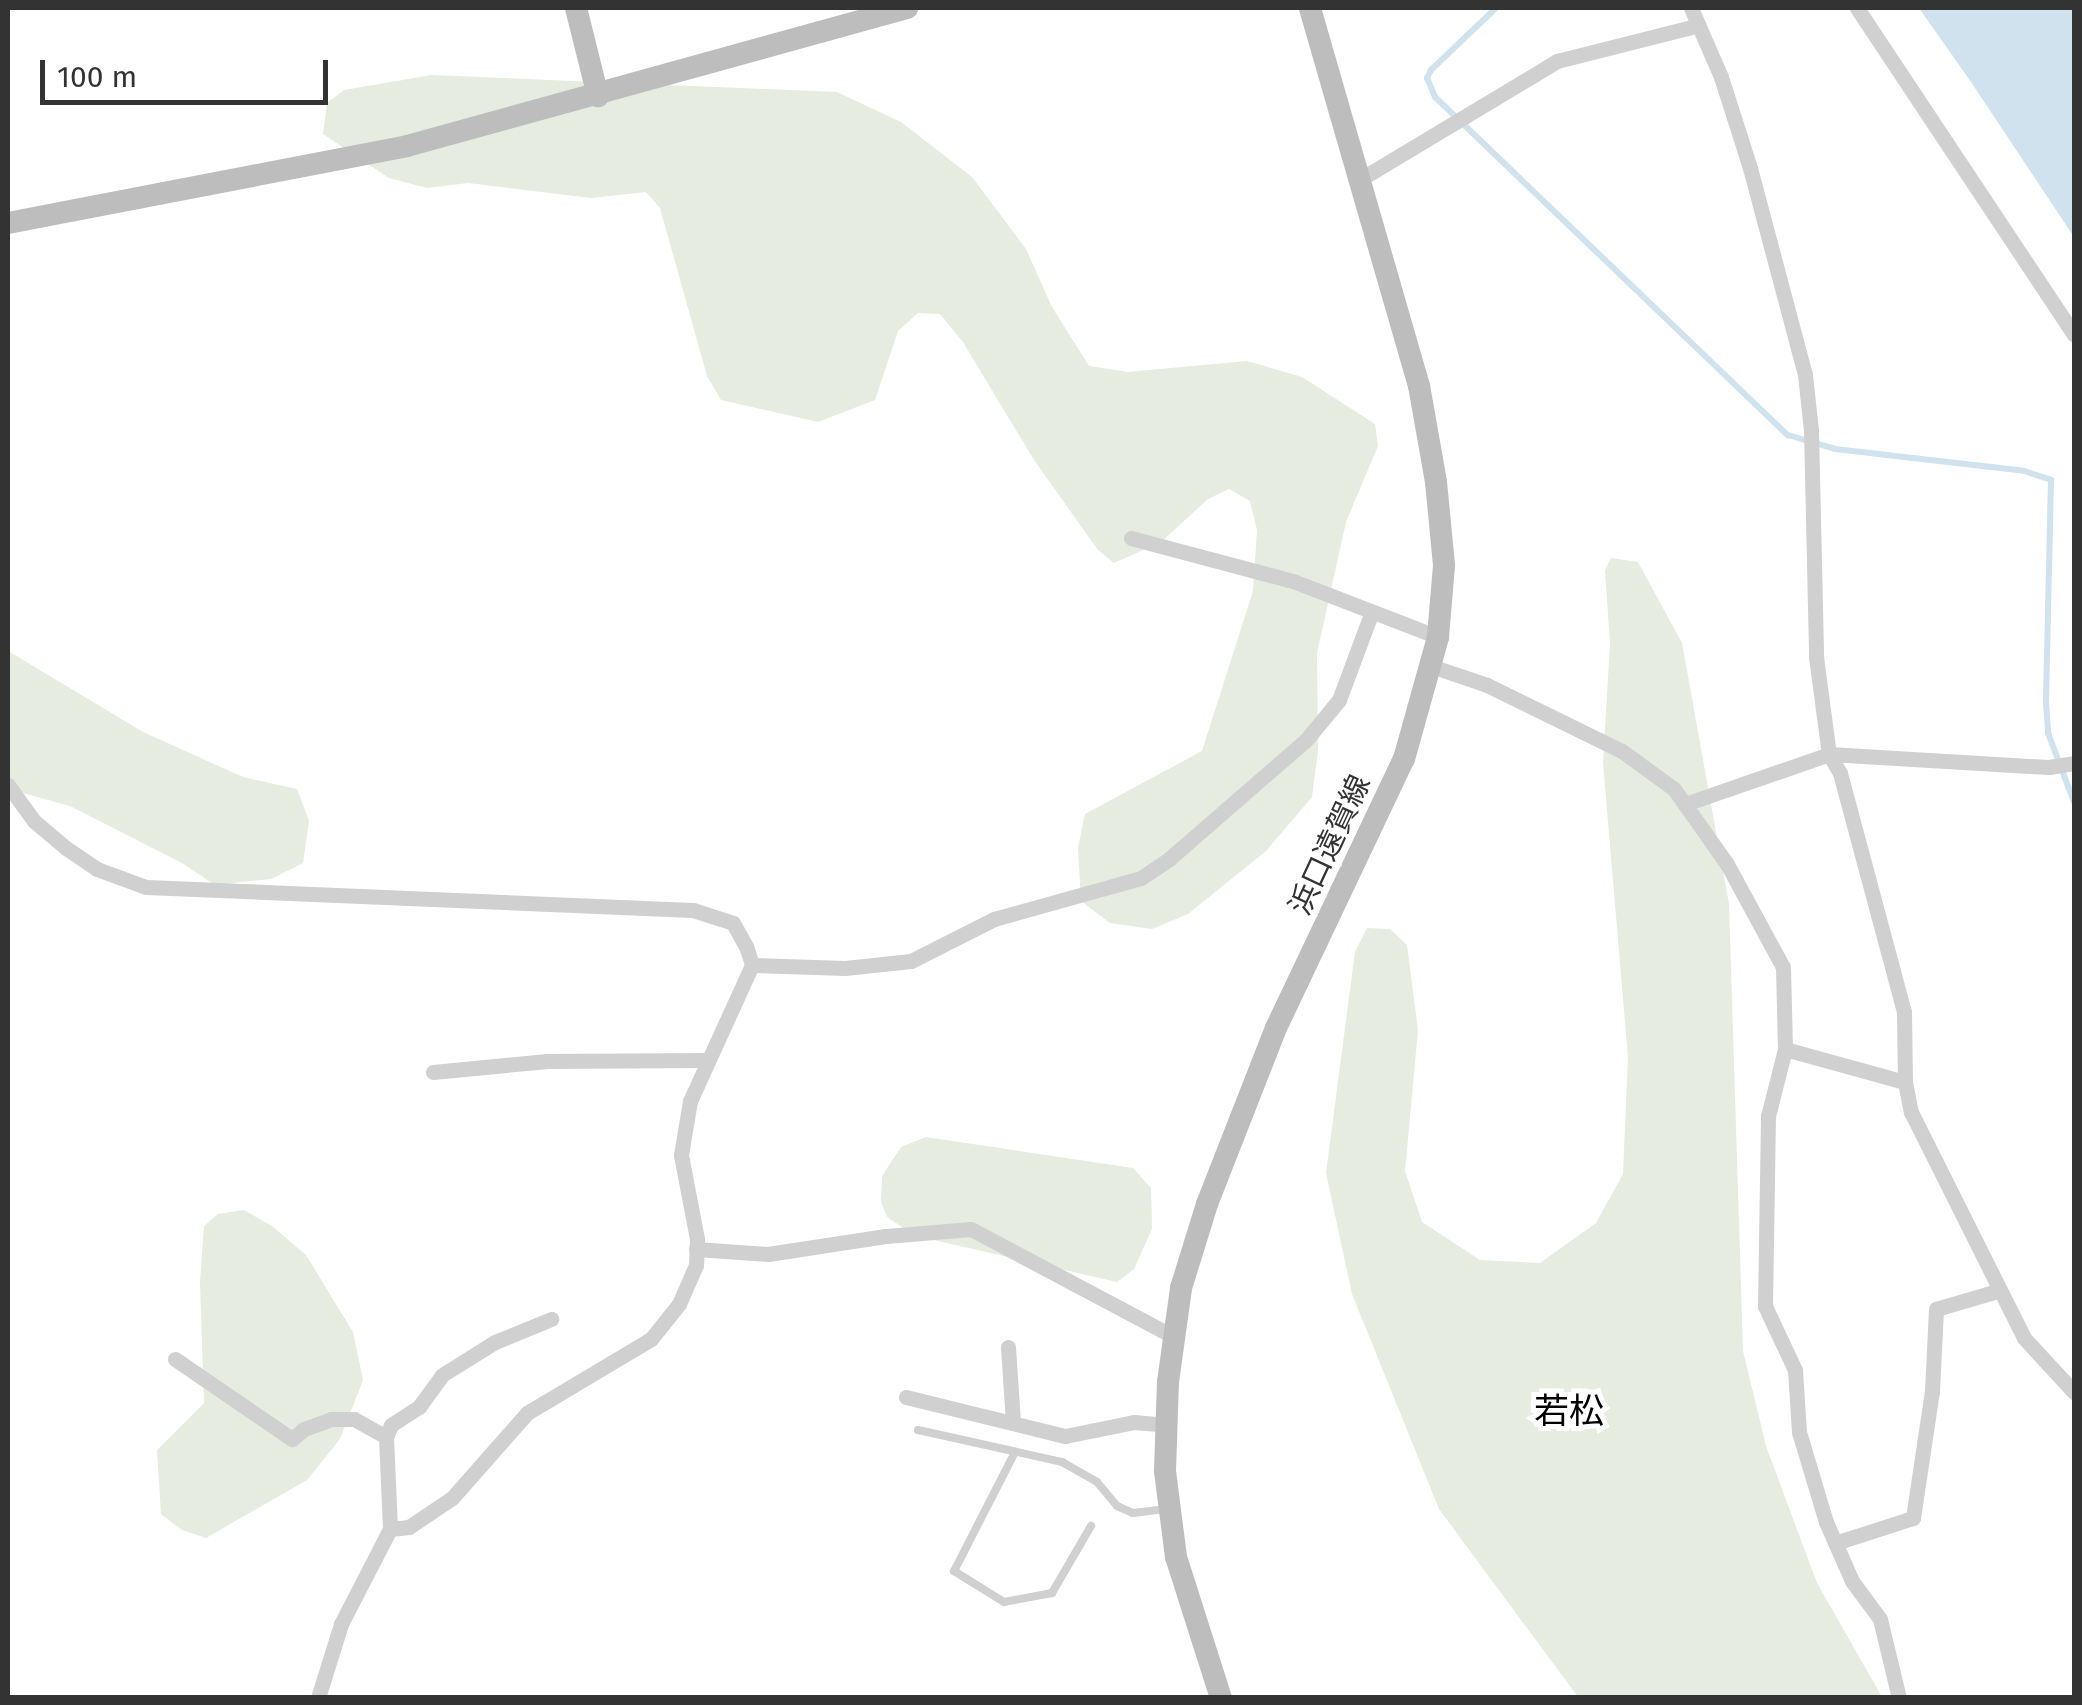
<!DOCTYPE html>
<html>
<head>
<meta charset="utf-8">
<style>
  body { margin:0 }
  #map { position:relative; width:2082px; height:1705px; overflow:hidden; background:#fff; font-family:"Fira Sans","Noto Sans JP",sans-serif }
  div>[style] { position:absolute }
  .green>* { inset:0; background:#e6ecdf }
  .water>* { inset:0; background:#cfe2ee }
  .stream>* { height:6px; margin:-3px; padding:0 3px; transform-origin:3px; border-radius:3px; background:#cfe2ee }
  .lane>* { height:8px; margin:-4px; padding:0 4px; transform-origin:4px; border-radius:4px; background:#d0d0d0 }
  .street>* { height:15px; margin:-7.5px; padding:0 7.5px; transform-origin:7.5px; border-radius:7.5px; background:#d0d0d0 }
  .secondary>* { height:22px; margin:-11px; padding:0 11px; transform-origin:11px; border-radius:11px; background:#bdbdbd }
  span { translate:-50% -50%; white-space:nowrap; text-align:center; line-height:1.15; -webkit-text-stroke:10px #fff; paint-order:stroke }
  .street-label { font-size:30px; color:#333 }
  .quarter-label { font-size:35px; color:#000 }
  .frame { position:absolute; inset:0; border:10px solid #333; pointer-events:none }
  .scale { position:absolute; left:40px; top:60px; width:288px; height:45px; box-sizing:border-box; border:5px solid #333; border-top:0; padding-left:12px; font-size:30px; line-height:35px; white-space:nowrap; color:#333; -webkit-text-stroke:8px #fff; paint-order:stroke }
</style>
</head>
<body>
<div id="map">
  <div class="green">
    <i style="clip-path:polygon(432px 75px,837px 92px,901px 122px,972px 177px,1026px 249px,1052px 307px,1089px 366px,1128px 372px,1247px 361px,1302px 377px,1375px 424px,1378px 446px,1346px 522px,1317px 653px,1318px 751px,1312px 797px,1266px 851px,1188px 914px,1152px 929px,1110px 923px,1081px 901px,1078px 848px,1085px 814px,1202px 751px,1253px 591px,1257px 530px,1250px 501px,1229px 489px,1208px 499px,1161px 542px,1114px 563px,1098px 550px,1034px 460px,963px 342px,940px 314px,918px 313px,898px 331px,875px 400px,818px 422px,721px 400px,707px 376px,660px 208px,646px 192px,591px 198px,468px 183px,427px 188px,389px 178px,323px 134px,327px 103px,344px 90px)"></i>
    <i style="clip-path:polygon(1611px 558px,1638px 562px,1682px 643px,1729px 904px,1743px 1351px,1766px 1446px,1817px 1583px,1882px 1697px,1578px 1697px,1439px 1509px,1352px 1294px,1326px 1173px,1355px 952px,1367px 928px,1390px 929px,1407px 945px,1418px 1030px,1405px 1171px,1422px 1222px,1480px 1260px,1540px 1263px,1596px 1223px,1623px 1174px,1628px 1057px,1603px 763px,1610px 644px,1605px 570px)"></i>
    <i style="clip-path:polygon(8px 651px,143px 732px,243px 777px,297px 789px,309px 821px,303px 863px,271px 879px,215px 885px,182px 863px,70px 806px,8px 789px)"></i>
    <i style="clip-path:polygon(926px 1137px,1133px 1168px,1151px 1188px,1152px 1229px,1134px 1269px,1117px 1282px,916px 1236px,887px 1217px,881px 1202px,882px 1176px,901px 1147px)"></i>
    <i style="clip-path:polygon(244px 1210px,272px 1226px,306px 1255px,353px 1332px,363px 1380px,340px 1439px,307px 1480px,206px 1538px,182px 1530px,161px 1514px,157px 1450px,204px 1403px,200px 1283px,204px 1226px,218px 1214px)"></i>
  </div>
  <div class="water">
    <i style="clip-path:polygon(1919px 8px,2074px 8px,2074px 237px,1971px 82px)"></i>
  </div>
  <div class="stream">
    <i style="left:1496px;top:8px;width:90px;rotate:136.4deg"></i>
    <i style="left:1431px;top:70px;width:9px;rotate:117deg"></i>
    <i style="left:1427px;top:78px;width:21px;rotate:67deg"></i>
    <i style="left:1435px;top:97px;width:489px;rotate:43.8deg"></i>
    <i style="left:1788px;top:435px;width:49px;rotate:16.6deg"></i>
    <i style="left:1835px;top:449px;width:190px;rotate:6.6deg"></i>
    <i style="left:2024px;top:471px;width:28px;rotate:18deg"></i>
    <i style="left:2051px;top:480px;width:222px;rotate:91.3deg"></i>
    <i style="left:2046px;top:702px;width:31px;rotate:86deg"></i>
    <i style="left:2048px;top:733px;width:74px;rotate:69.4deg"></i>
  </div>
  <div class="lane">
    <i style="left:918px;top:1430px;width:148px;rotate:12.5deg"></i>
    <i style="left:1062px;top:1462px;width:40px;rotate:29.7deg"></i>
    <i style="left:1097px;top:1482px;width:31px;rotate:50deg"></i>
    <i style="left:1117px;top:1506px;width:17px;rotate:24deg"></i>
    <i style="left:1133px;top:1513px;width:34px;rotate:-7deg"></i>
    <i style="left:1015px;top:1452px;width:134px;rotate:117.1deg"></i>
    <i style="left:954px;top:1571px;width:59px;rotate:31.8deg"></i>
    <i style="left:1004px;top:1602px;width:49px;rotate:-10.6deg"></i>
    <i style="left:1052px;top:1593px;width:78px;rotate:-59.8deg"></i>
  </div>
  <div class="street">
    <i style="left:1691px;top:8px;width:75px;rotate:66.5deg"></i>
    <i style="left:1721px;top:77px;width:96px;rotate:72.3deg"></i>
    <i style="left:1750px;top:168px;width:214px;rotate:75.1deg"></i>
    <i style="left:1805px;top:375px;width:55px;rotate:83.8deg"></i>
    <i style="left:1811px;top:430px;width:227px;rotate:88.7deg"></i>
    <i style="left:1816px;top:657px;width:98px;rotate:82.4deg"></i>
    <i style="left:1829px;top:754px;width:22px;rotate:60deg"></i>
    <i style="left:1840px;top:773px;width:247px;rotate:75deg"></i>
    <i style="left:1904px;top:1012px;width:70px;rotate:89.2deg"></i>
    <i style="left:1905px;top:1082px;width:31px;rotate:79deg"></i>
    <i style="left:1911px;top:1112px;width:253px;rotate:63.4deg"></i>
    <i style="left:2024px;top:1338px;width:74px;rotate:47.2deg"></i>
    <i style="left:1857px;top:8px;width:392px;rotate:56.4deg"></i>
    <i style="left:1359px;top:180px;width:231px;rotate:-31deg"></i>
    <i style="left:1557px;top:61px;width:146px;rotate:-14.2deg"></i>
    <i style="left:1131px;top:538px;width:168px;rotate:14.9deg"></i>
    <i style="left:1293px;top:581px;width:155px;rotate:21.1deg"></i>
    <i style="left:1431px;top:666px;width:59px;rotate:18.7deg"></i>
    <i style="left:1487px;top:685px;width:150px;rotate:26.1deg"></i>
    <i style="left:1622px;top:751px;width:64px;rotate:36.2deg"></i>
    <i style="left:1674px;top:789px;width:92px;rotate:54.8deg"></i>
    <i style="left:1727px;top:864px;width:117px;rotate:61.5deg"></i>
    <i style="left:1783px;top:967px;width:82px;rotate:88.6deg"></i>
    <i style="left:1785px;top:1049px;width:69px;rotate:104.2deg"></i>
    <i style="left:1768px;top:1116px;width:190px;rotate:90.9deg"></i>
    <i style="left:1765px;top:1306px;width:71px;rotate:64.9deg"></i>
    <i style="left:1795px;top:1370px;width:62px;rotate:86.3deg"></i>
    <i style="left:1799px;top:1432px;width:94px;rotate:73.3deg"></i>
    <i style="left:1826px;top:1522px;width:64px;rotate:66.2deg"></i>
    <i style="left:1852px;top:1581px;width:47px;rotate:53.6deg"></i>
    <i style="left:1880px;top:1619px;width:81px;rotate:76.5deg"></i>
    <i style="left:8px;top:785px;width:44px;rotate:54.2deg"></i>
    <i style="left:34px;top:821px;width:42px;rotate:40.2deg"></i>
    <i style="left:66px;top:848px;width:37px;rotate:34deg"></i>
    <i style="left:97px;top:869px;width:52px;rotate:20.2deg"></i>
    <i style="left:146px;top:887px;width:547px;rotate:2.41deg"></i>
    <i style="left:693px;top:910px;width:42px;rotate:18deg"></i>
    <i style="left:733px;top:923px;width:26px;rotate:61deg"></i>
    <i style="left:746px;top:946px;width:20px;rotate:72deg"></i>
    <i style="left:752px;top:965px;width:149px;rotate:114.5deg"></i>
    <i style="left:690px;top:1101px;width:55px;rotate:99.5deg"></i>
    <i style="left:681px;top:1155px;width:86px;rotate:79.2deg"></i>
    <i style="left:697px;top:1239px;width:26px;rotate:92deg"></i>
    <i style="left:696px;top:1265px;width:43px;rotate:113.6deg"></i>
    <i style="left:679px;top:1304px;width:45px;rotate:128.7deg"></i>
    <i style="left:651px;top:1339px;width:144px;rotate:149.2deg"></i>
    <i style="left:527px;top:1413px;width:113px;rotate:131.4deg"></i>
    <i style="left:452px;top:1498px;width:52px;rotate:146deg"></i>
    <i style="left:409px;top:1527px;width:19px;rotate:174deg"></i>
    <i style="left:390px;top:1529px;width:107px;rotate:117.3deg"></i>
    <i style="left:341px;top:1624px;width:77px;rotate:107.3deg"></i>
    <i style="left:1685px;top:804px;width:152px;rotate:-19.1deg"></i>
    <i style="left:1829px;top:754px;width:220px;rotate:3.4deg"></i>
    <i style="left:2049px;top:767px;width:25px;rotate:-9deg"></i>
    <i style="left:752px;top:965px;width:93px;rotate:1.8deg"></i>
    <i style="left:845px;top:968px;width:66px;rotate:-6.1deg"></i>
    <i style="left:911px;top:961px;width:93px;rotate:-26.8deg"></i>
    <i style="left:994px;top:919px;width:153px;rotate:-15.6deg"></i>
    <i style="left:1141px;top:878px;width:34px;rotate:-34deg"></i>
    <i style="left:1169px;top:859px;width:181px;rotate:-41deg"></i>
    <i style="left:1306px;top:740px;width:52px;rotate:-50.5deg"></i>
    <i style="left:1339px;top:700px;width:92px;rotate:-69.6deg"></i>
    <i style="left:1785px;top:1049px;width:124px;rotate:15.4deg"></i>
    <i style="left:433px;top:1072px;width:115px;rotate:-5.5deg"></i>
    <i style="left:547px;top:1061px;width:158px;rotate:-0.4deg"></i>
    <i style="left:696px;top:1249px;width:72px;rotate:4deg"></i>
    <i style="left:768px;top:1254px;width:119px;rotate:-8.7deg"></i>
    <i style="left:886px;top:1236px;width:85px;rotate:-4.7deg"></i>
    <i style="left:971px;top:1229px;width:230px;rotate:28deg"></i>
    <i style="left:1008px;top:1347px;width:76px;rotate:86.2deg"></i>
    <i style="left:175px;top:1359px;width:142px;rotate:34.4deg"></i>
    <i style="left:292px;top:1439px;width:16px;rotate:-40deg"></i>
    <i style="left:304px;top:1429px;width:29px;rotate:-20deg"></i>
    <i style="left:331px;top:1419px;width:23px"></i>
    <i style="left:354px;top:1419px;width:37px;rotate:29deg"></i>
    <i style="left:386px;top:1437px;width:92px;rotate:87.5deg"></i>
    <i style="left:906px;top:1397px;width:164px;rotate:13.8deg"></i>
    <i style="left:1065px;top:1436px;width:70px;rotate:-11.5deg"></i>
    <i style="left:1134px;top:1422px;width:33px;rotate:5deg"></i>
    <i style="left:386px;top:1437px;width:13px;rotate:-67deg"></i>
    <i style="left:391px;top:1425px;width:33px;rotate:-33deg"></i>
    <i style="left:419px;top:1407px;width:39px;rotate:-54deg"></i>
    <i style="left:442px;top:1375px;width:62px;rotate:-31.9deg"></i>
    <i style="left:495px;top:1342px;width:61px;rotate:-22.3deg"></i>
    <i style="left:1835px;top:1543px;width:82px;rotate:-17.8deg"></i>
    <i style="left:1913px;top:1518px;width:128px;rotate:-81.5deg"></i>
    <i style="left:1932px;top:1391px;width:82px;rotate:-87.2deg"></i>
    <i style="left:1936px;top:1309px;width:64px;rotate:-16.4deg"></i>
  </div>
  <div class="secondary">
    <i style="left:576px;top:8px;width:91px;rotate:76deg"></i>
    <i style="left:8px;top:223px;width:406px;rotate:-10.9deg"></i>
    <i style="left:407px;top:146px;width:519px;rotate:-15.43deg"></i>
    <i style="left:1221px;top:1698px;width:148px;rotate:-107.7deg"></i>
    <i style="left:1176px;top:1557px;width:87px;rotate:-97.3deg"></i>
    <i style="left:1165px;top:1471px;width:89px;rotate:-88.1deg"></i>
    <i style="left:1168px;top:1382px;width:95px;rotate:-82.1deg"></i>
    <i style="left:1181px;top:1288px;width:88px;rotate:-72.8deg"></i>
    <i style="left:1207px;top:1204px;width:189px;rotate:-68.6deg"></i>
    <i style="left:1276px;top:1028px;width:298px;rotate:-64.6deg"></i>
    <i style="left:1404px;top:759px;width:127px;rotate:-74.4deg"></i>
    <i style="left:1438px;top:637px;width:72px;rotate:-85.2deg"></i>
    <i style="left:1444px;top:565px;width:83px;rotate:-95.5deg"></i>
    <i style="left:1436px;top:482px;width:97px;rotate:-100deg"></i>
    <i style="left:1419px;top:386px;width:393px;rotate:-106.1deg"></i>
  </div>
  <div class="street-label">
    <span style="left:1330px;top:845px;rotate:-65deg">浜口遠賀線</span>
  </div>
  <div class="quarter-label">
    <span style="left:1569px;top:1411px">若松</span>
  </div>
  <div class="frame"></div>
  <div class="scale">100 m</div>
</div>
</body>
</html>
